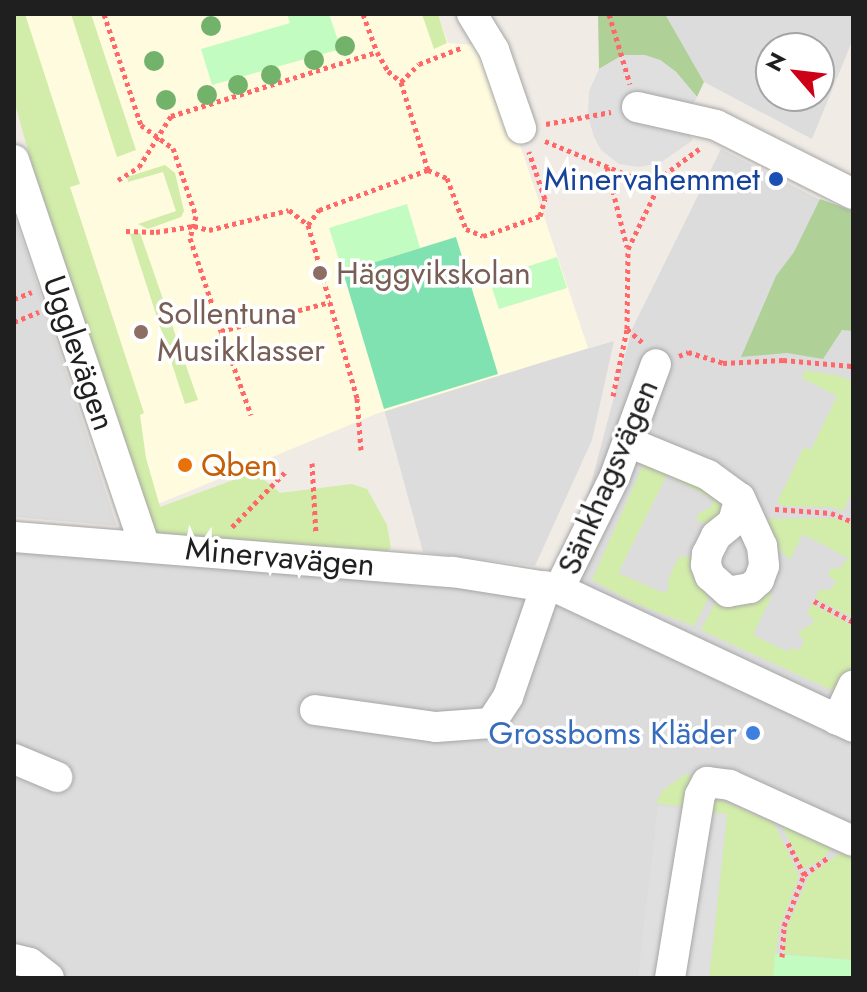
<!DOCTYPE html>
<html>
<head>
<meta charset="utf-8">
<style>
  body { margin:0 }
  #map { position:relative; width:867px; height:992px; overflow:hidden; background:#f0ebe5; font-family:Jost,sans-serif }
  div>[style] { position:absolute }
  .residential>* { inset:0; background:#dddcdc }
  .education>* { inset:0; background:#fffbdf }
  .grass>* { inset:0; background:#d2eca9 }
  .forest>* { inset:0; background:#afd198 }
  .park>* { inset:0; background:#c3fcc1 }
  .pitch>* { inset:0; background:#80e2b1 }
  .parking>* { inset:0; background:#dfdfdf }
  .path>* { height:5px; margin-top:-2.5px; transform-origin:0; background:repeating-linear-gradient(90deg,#ff6769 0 4px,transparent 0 8px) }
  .roads { filter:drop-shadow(0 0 2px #a6a6a6) drop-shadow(0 0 2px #a6a6a6) }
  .minor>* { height:30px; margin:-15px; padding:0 15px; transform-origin:15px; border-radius:15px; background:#fff }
  .trees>* { width:20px; height:20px; margin:-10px; border-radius:50%; background:#72b26b }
  .dots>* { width:22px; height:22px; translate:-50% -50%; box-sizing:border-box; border:4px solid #fff; border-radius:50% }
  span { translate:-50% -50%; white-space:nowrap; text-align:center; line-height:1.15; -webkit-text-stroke:7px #fff; paint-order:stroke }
  .transit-label { font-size:32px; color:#164399 }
  .right { translate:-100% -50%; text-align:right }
  .education-label { font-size:32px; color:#785e54 }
  .left { translate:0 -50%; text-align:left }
  .street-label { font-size:32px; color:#1f1f1f }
  .food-label { font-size:32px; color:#c56008 }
  .shop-label { font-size:32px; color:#366cbe }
  .frame { position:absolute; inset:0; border:16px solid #1f1f1f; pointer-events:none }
  .north { position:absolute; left:755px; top:32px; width:80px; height:80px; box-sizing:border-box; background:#fff; border:2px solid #a5a5a5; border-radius:50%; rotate:298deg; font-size:22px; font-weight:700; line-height:32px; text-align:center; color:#1f1f1f }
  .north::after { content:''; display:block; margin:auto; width:28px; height:36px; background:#ce0017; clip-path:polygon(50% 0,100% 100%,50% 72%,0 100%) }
</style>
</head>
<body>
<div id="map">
  <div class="residential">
    <i style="clip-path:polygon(evenodd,665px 14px,853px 14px,853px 39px,812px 139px,704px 82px,665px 14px,771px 48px,819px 48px,819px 96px,771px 96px,771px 48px)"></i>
    <i style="clip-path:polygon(721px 149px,853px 217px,853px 978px,14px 978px,14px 547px,562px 593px,632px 329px)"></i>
    <i style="clip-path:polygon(14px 215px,117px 526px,14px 517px)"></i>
    <i style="clip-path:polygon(614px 341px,592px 440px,535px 566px,423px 552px,384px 409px)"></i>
  </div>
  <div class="education">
    <i style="clip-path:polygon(14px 14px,438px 14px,448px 43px,487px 46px,588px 348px,376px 414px,151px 507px)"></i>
  </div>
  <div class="grass">
    <i style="clip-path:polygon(14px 14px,25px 14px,80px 184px,70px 187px,144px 413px,140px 415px,146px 458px,160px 507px,255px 472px,280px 493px,352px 484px,367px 489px,387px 525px,391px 548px,387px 551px,151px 534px,44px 208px,14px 100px)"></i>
    <i style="clip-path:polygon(71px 14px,91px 14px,136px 150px,117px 157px)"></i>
    <i style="clip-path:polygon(422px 14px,438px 14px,447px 43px,434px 49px)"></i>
    <i style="clip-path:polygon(165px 165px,175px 173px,184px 211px,181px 217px,148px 229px,138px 224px,176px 211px,163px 172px,128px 182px,127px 177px)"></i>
    <i style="clip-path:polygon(140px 233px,198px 400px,185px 404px,130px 234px)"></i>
    <i style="clip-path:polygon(805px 370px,840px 376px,853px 382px,853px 491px,843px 511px,831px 507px,783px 506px,777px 502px,804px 447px,811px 450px,837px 396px,802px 378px)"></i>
    <i style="clip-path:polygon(645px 461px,660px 463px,724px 500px,724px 517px,713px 525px,701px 522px,697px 520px,698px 514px,710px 508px,714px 500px,667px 475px,618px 573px,663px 593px,668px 590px,669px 577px,679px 557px,698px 556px,708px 599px,694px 626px,637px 604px,592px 580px)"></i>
    <i style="clip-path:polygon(835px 518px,853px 525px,853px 618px,815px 598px,820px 589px,830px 590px,836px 582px,828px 574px,831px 568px,839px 569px,848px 558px,803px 534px,790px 560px,768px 538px,758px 519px)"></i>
    <i style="clip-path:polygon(761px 589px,772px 595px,753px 635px,788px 652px,790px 648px,800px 650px,804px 641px,798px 633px,813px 623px,814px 619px,807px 614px,812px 604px,853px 626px,853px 668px,840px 694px,701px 630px,717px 599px)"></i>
    <i style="clip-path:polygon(686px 774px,698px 779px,693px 808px,656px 803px,663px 790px)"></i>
    <i style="clip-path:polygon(713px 796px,774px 823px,799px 876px,779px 929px,773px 977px,709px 978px,727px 815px,707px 812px)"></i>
    <i style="clip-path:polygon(780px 823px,833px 847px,821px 860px,804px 869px)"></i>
    <i style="clip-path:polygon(846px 853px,853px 857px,853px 960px,784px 954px,787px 927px,809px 876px,838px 854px)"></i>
  </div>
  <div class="forest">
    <i style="clip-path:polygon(598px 14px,665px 14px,704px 82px,697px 97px,676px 72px,660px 60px,623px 55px,599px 69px)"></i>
    <i style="clip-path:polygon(820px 199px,853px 211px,853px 331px,842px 330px,823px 359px,787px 353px,741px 357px,776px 276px,794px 252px)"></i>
  </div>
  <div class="park">
    <i style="clip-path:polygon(287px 14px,329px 14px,341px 49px,212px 85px,201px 49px,290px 23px)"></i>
    <i style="clip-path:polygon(407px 204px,420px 248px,343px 272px,329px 228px)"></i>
    <i style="clip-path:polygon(557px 257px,567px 288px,499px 309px,489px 279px)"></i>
    <i style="clip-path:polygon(775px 954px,853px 960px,853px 978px,740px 978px,773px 977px)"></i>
  </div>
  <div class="pitch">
    <i style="clip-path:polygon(456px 237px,498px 374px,384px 409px,343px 272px)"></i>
  </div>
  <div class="parking">
    <i style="clip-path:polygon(623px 55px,645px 55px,660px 60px,676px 72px,697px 97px,683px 125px,693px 140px,660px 163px,638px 167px,619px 164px,601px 150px,594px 137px,588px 116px,589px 91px,599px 69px)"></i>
    <i style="clip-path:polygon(658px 806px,727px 814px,709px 978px,638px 978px)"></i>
  </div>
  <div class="path">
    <i style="left:104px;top:14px;width:117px;rotate:71.6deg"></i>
    <i style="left:141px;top:125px;width:39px;rotate:36deg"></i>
    <i style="left:173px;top:148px;width:72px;rotate:71.3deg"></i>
    <i style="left:196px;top:216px;width:23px;rotate:105deg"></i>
    <i style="left:190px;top:238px;width:98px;rotate:71.6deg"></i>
    <i style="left:221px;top:331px;width:113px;rotate:-14.9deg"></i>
    <i style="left:363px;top:14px;width:40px;rotate:69.8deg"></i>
    <i style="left:377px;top:52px;width:22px;rotate:60deg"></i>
    <i style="left:388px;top:71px;width:17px;rotate:40deg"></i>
    <i style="left:609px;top:14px;width:73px;rotate:73.3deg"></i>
    <i style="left:546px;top:124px;width:66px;rotate:-10.5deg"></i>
    <i style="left:545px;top:141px;width:92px;rotate:22.4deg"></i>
    <i style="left:630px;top:176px;width:33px;rotate:-2deg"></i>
    <i style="left:607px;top:167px;width:82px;rotate:76deg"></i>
    <i style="left:428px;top:170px;width:92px;rotate:-107.1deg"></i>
    <i style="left:401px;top:82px;width:25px;rotate:-45deg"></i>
    <i style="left:419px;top:64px;width:45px;rotate:-20.9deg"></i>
    <i style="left:118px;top:180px;width:25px;rotate:-32deg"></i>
    <i style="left:139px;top:167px;width:60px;rotate:-57.9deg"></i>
    <i style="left:171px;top:116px;width:216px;rotate:-17.3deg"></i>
    <i style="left:126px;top:231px;width:30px;rotate:2deg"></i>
    <i style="left:156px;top:232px;width:38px;rotate:-9deg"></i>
    <i style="left:194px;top:226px;width:16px;rotate:15deg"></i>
    <i style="left:209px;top:230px;width:82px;rotate:-14deg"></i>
    <i style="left:289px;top:210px;width:24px;rotate:38deg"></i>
    <i style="left:14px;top:299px;width:19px;rotate:-21deg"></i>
    <i style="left:14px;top:322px;width:27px;rotate:-22deg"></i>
    <i style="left:627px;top:329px;width:21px;rotate:41deg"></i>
    <i style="left:221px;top:331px;width:89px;rotate:70.3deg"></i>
    <i style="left:679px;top:356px;width:10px;rotate:-24deg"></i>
    <i style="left:688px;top:352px;width:37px;rotate:17deg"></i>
    <i style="left:723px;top:363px;width:60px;rotate:-2.9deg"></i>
    <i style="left:783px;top:360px;width:69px;rotate:5deg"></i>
    <i style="left:613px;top:396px;width:68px;rotate:-78.2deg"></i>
    <i style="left:627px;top:329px;width:80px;rotate:-89.3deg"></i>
    <i style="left:628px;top:249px;width:82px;rotate:-64.1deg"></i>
    <i style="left:664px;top:175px;width:44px;rotate:-36.6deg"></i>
    <i style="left:361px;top:450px;width:52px;rotate:-94.4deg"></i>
    <i style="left:357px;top:398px;width:180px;rotate:-105.8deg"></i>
    <i style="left:308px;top:225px;width:19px;rotate:-54deg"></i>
    <i style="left:319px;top:210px;width:116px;rotate:-20.2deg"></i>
    <i style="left:428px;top:170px;width:21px;rotate:23deg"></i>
    <i style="left:447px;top:178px;width:54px;rotate:69.6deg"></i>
    <i style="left:466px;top:229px;width:18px;rotate:22deg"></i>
    <i style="left:483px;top:236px;width:60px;rotate:-19.3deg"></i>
    <i style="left:540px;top:216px;width:18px;rotate:-74deg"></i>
    <i style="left:545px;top:199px;width:50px;rotate:-108.8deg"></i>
    <i style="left:312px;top:463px;width:71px;rotate:86.8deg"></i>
    <i style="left:775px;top:509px;width:56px;rotate:4.1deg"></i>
    <i style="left:831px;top:513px;width:24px;rotate:22deg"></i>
    <i style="left:232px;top:527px;width:79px;rotate:-46deg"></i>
    <i style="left:814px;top:601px;width:44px;rotate:28.3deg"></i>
    <i style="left:788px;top:843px;width:36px;rotate:63deg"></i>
    <i style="left:782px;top:957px;width:31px;rotate:-86deg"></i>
    <i style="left:784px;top:926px;width:55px;rotate:-68.6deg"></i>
    <i style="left:804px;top:875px;width:29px;rotate:-36deg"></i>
  </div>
  <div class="roads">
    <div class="minor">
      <i style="left:472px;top:14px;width:42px;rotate:58.6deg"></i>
      <i style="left:494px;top:50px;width:83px;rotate:70.9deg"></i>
      <i style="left:637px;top:107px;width:81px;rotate:12.8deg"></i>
      <i style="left:716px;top:125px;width:153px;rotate:26.7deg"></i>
      <i style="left:14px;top:160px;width:408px;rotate:71.3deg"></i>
      <i style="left:628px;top:442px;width:87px;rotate:22.4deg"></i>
      <i style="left:708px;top:475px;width:39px;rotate:36deg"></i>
      <i style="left:740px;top:498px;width:53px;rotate:65.4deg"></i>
      <i style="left:762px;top:546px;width:20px;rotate:84deg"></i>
      <i style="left:764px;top:566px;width:15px;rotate:110deg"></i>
      <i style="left:759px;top:580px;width:12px;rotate:138deg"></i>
      <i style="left:750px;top:588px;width:22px;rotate:170deg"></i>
      <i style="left:728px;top:592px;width:24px;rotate:-138deg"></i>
      <i style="left:710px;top:576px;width:12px;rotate:-110deg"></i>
      <i style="left:706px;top:565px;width:11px;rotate:-85deg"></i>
      <i style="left:707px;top:554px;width:20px;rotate:-63deg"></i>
      <i style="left:716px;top:536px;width:22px;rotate:-39deg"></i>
      <i style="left:733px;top:522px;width:25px;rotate:-74deg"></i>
      <i style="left:14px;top:537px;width:440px;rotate:4.6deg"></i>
      <i style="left:453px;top:572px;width:107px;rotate:9.1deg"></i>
      <i style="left:559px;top:589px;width:325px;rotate:25.1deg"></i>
      <i style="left:559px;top:589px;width:126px;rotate:-63.6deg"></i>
      <i style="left:615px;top:476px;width:119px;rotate:-69.9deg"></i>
      <i style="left:315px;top:710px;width:122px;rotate:8deg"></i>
      <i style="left:436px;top:727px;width:55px;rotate:-4.2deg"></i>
      <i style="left:491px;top:723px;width:31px;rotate:-57deg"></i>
      <i style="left:508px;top:697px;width:117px;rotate:-71.1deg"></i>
      <i style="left:837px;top:720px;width:38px;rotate:-65deg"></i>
      <i style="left:14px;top:759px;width:47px;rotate:22.7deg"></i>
      <i style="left:14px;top:959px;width:16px;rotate:14deg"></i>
      <i style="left:30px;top:963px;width:24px;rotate:38deg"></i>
      <i style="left:670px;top:978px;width:185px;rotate:-80.7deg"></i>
      <i style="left:700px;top:795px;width:15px;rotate:-62deg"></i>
      <i style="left:707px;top:782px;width:23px;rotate:7deg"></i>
      <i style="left:730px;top:785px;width:135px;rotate:24.5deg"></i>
    </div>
  </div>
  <div class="trees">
    <i style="left:211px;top:26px"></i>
    <i style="left:345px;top:46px"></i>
    <i style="left:314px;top:60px"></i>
    <i style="left:154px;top:61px"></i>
    <i style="left:271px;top:75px"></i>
    <i style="left:238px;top:85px"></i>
    <i style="left:207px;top:95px"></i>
    <i style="left:166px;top:100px"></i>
  </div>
  <div class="dots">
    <i style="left:776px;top:179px;background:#1a4fb4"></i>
    <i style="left:320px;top:273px;background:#8d6e63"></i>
    <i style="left:141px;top:332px;background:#8d6e63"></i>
    <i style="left:185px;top:465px;background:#e8710a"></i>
    <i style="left:753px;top:733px;background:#3f7fe0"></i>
  </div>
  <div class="transit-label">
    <span class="right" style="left:760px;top:179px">Minervahemmet</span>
  </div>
  <div class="education-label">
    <span class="left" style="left:336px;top:273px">Häggvikskolan</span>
    <span class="left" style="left:157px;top:332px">Sollentuna<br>Musikklasser</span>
  </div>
  <div class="street-label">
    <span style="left:79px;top:353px;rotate:71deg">Ugglevägen</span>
    <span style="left:608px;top:477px;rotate:-67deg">Sänkhagsvägen</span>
    <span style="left:280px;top:557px;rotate:5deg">Minervavägen</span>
  </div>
  <div class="food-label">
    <span class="left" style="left:201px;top:465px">Qben</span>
  </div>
  <div class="shop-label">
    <span class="right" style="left:737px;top:733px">Grossboms Kläder</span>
  </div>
  <div class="frame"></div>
  <div class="north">N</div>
</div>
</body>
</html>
